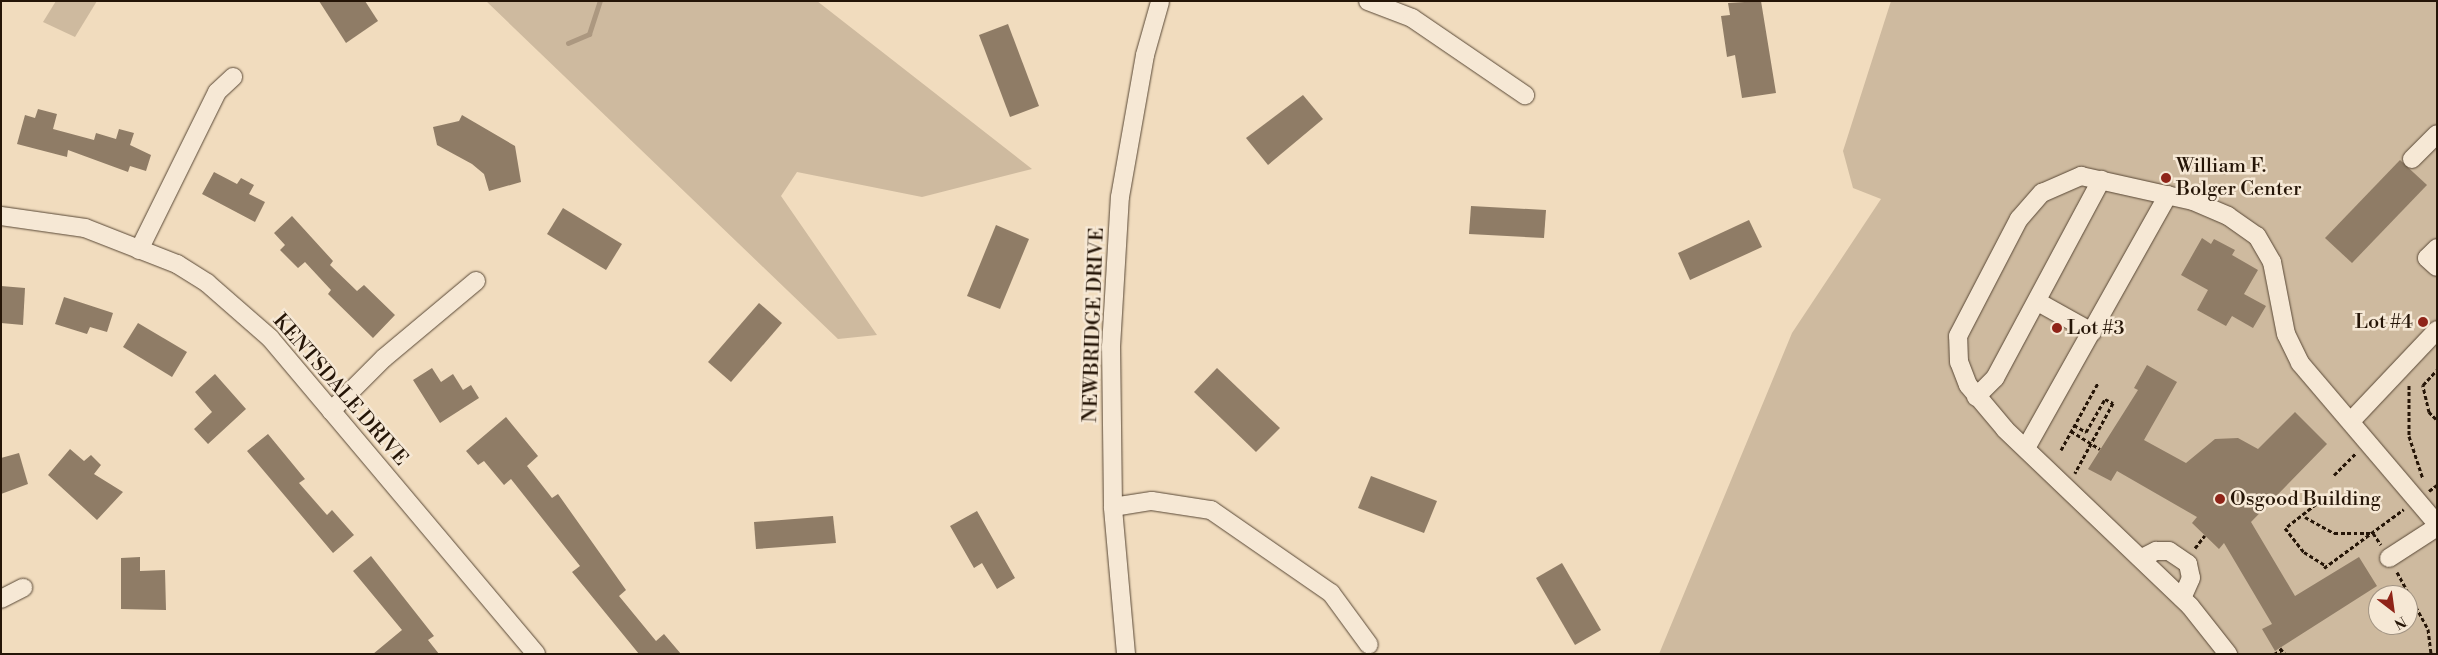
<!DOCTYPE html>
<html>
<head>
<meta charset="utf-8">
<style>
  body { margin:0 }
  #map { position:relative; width:2438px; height:655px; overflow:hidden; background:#f1dcbe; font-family:"Libre Bodoni",serif }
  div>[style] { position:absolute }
  .green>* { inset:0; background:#ceba9f }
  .stream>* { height:5px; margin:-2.5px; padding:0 2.5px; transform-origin:2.5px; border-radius:2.5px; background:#ac9880 }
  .building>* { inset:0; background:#8f7c66 }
  .path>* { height:3px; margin-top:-1.5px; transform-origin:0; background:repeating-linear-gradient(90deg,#251507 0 4px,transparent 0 6.5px) }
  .roads { filter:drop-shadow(0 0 1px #584735) drop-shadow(0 0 1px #584735) }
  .minor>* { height:18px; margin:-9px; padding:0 9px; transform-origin:9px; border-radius:9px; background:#f6e8d5 }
  .dots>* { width:14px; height:14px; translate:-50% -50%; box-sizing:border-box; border:2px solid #f6e8d5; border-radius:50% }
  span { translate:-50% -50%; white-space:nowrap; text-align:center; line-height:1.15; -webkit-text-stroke:5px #f6e8d5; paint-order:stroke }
  .poi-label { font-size:20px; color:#251507 }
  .left { translate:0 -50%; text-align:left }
  .right { translate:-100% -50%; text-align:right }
  .street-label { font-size:20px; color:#251507 }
  .frame { position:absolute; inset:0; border:2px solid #251507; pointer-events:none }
  .north { position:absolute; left:2368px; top:585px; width:50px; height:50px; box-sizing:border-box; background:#f6e8d5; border:1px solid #a29483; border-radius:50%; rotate:150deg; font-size:14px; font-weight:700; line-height:20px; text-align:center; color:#251507 }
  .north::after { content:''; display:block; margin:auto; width:18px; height:22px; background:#8f2418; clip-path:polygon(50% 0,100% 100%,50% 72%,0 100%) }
</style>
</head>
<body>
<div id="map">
  <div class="green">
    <i style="clip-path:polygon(56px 1px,97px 1px,75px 37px,43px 22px)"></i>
    <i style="clip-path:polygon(486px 1px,817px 1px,1032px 169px,922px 197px,797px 172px,781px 196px,877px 335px,838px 339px)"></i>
    <i style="clip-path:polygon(evenodd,1891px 1px,2437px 1px,2437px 654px,1659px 654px,1792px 333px,1881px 199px,1853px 188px,1843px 151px,1891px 1px,2378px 595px,2408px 595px,2408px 625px,2378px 625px,2378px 595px)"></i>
  </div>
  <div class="stream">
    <i style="left:568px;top:43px;width:23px;rotate:-23deg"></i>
    <i style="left:589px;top:34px;width:35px;rotate:-72deg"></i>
  </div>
  <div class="building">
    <i style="clip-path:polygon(319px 1px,365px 1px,378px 21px,346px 43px)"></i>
    <i style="clip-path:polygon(1761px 1px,1776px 93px,1742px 98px,1735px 55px,1727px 57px,1721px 16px,1730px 15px,1728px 3px)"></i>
    <i style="clip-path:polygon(1008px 24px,1039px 106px,1010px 117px,979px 35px)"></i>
    <i style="clip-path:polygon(1303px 95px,1323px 119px,1268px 165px,1246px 138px)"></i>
    <i style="clip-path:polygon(38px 109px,57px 114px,53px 129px,94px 140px,96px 133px,116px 139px,119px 129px,134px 133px,130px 145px,151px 155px,146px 171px,130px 166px,128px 172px,68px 150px,67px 157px,17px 144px,25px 115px,35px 118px)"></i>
    <i style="clip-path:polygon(462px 115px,515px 146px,521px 182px,489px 191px,484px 174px,472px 164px,437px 145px,433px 127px,459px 121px)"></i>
    <i style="clip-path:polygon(2400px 160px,2427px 185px,2352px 263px,2325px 238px)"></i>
    <i style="clip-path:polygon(214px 172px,237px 184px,241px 178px,254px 185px,249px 194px,265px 202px,255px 222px,202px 194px)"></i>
    <i style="clip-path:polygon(1471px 206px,1546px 210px,1544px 238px,1469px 234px)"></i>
    <i style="clip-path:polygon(563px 208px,622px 244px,606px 270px,547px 234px)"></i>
    <i style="clip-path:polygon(292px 216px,333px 261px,330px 265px,357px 291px,364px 285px,395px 315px,373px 338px,328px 294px,331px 290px,305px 262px,298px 268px,280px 250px,285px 245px,274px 233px)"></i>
    <i style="clip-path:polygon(1749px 220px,1762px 247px,1690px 280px,1678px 253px)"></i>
    <i style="clip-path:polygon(996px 225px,1029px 239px,1000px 309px,967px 296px)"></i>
    <i style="clip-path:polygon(2202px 238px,2211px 244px,2214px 239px,2235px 250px,2232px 255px,2258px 270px,2244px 294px,2266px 306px,2253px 328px,2232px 316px,2226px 326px,2197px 310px,2208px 290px,2181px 275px)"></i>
    <i style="clip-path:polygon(1px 286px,25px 288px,23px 325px,1px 323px)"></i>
    <i style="clip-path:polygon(64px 297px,113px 313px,107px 332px,90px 327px,87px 334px,55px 324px)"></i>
    <i style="clip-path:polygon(759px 303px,782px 323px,731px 382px,708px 362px)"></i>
    <i style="clip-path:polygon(138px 323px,187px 352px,172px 377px,123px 347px)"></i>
    <i style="clip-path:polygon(2147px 365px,2177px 382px,2144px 440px,2186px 463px,2215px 439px,2238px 438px,2258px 449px,2295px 412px,2327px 444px,2251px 522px,2295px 596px,2359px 557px,2377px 586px,2275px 651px,2262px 629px,2272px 624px,2224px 543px,2219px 549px,2192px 523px,2197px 517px,2117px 471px,2111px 481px,2088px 469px,2138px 390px,2134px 388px)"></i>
    <i style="clip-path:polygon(432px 368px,441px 382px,453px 374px,463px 390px,471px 385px,479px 398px,440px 423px,413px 380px)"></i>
    <i style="clip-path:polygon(1217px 368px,1280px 428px,1256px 452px,1194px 392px)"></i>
    <i style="clip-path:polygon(215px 374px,246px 409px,208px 444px,194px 429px,212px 412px,195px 392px)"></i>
    <i style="clip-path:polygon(506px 417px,538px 456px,527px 466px,552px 498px,558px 494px,626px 590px,619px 596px,656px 641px,664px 634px,681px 654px,639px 654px,572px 572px,580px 566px,511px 479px,504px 485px,484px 461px,478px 465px,466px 451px)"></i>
    <i style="clip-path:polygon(268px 434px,305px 479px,299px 483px,327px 515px,332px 510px,354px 535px,333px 553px,247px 451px)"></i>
    <i style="clip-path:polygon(70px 449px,84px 461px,91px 455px,101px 465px,94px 474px,123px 492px,97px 520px,48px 475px)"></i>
    <i style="clip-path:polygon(19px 453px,28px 484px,1px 494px,1px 458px)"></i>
    <i style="clip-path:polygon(1371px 476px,1437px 501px,1424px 533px,1358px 508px)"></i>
    <i style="clip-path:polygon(977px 511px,1015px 578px,997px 589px,982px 563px,974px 568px,950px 526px)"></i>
    <i style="clip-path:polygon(833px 516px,836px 543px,756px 549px,754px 522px)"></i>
    <i style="clip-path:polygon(371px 556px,434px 636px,428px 640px,439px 654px,373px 654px,402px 630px,353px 571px)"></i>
    <i style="clip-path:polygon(140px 557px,140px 571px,165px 570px,166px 610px,121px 609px,121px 558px)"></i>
    <i style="clip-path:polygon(1562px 563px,1601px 630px,1575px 645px,1536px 578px)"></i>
  </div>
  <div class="path">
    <i style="left:2409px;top:385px;width:51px;rotate:90deg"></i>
    <i style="left:2409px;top:436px;width:45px;rotate:72deg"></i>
    <i style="left:2436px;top:419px;width:10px;rotate:-135deg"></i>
    <i style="left:2429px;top:412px;width:28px;rotate:-103deg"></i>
    <i style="left:2423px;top:385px;width:21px;rotate:-47deg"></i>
    <i style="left:2074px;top:425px;width:14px;rotate:30deg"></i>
    <i style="left:2086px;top:432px;width:38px;rotate:-60deg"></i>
    <i style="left:2105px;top:399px;width:9px;rotate:27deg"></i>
    <i style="left:2113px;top:403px;width:80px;rotate:118.5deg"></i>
    <i style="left:2071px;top:431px;width:34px;rotate:32deg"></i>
    <i style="left:2061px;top:450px;width:77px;rotate:-61.1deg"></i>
    <i style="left:2334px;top:475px;width:31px;rotate:-45deg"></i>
    <i style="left:2429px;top:491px;width:10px;rotate:-37deg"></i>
    <i style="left:2316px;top:504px;width:39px;rotate:142deg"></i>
    <i style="left:2285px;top:528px;width:31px;rotate:52deg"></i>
    <i style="left:2304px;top:552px;width:26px;rotate:32deg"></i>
    <i style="left:2305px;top:517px;width:33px;rotate:29deg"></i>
    <i style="left:2334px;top:533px;width:39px"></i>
    <i style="left:2373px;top:533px;width:14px;rotate:56deg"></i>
    <i style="left:2195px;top:548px;width:16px;rotate:-52deg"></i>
    <i style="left:2324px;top:568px;width:99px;rotate:-36.4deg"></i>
    <i style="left:2397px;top:572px;width:65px;rotate:61.5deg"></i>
    <i style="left:2428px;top:629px;width:25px;rotate:83deg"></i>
    <i style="left:2280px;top:648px;width:8px;rotate:50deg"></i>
    <i style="left:2274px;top:654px;width:9px;rotate:-27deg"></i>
  </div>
  <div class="roads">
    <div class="minor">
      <i style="left:1368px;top:1px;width:47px;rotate:21.1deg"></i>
      <i style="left:1412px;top:18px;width:137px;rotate:34.3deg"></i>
      <i style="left:2412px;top:159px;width:35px;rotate:-45deg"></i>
      <i style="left:1px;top:216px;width:85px;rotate:8.1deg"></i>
      <i style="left:85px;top:228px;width:99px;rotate:21.4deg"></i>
      <i style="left:177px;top:264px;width:36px;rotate:32deg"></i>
      <i style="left:207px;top:283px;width:84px;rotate:41.1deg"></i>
      <i style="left:270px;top:338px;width:413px;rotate:49.9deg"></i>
      <i style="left:2437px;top:248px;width:14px;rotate:135deg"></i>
      <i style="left:2427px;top:258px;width:13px;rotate:42deg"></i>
      <i style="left:139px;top:250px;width:176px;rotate:-63.7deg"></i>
      <i style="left:217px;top:92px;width:22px;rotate:-43deg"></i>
      <i style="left:2038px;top:302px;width:62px;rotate:29.1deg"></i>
      <i style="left:1976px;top:397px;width:27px;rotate:-45deg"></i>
      <i style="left:1995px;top:378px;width:225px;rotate:-61.8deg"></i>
      <i style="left:331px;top:411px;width:75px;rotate:-45deg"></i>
      <i style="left:384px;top:358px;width:120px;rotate:-39.9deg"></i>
      <i style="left:2352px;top:420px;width:124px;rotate:-46.6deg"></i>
      <i style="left:2026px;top:448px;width:290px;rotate:-60.7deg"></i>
      <i style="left:1113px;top:507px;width:39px;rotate:-9deg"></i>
      <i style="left:1152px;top:501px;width:60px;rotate:8.7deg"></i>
      <i style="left:1211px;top:510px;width:146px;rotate:34.7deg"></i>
      <i style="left:1331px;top:593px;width:64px;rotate:53.8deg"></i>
      <i style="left:2142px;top:558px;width:16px;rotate:-27deg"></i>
      <i style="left:2156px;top:551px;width:13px"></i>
      <i style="left:2169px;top:551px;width:23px;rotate:34deg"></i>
      <i style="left:2188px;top:564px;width:14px;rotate:78deg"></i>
      <i style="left:2191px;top:578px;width:22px;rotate:114deg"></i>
      <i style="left:2389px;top:558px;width:57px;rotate:-32.9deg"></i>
      <i style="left:1px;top:599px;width:25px;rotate:-27deg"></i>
      <i style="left:1126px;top:654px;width:148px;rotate:-95.1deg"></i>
      <i style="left:1113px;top:507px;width:160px;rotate:-90.7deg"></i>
      <i style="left:1111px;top:347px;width:150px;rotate:-86.6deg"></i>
      <i style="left:1120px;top:197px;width:144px;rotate:-80deg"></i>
      <i style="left:1145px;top:55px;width:55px;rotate:-74.2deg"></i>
      <i style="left:2228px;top:654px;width:61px;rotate:-128.4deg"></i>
      <i style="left:2190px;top:606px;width:256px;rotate:-136.3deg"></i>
      <i style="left:2005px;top:429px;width:57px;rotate:-130.1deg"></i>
      <i style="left:1968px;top:385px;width:25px;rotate:-111deg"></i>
      <i style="left:1959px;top:362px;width:26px;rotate:-92deg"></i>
      <i style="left:1958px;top:336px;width:132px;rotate:-62.5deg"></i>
      <i style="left:2019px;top:219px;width:35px;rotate:-49deg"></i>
      <i style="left:2042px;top:193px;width:43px;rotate:-23.6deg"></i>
      <i style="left:2081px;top:176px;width:115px;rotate:12.6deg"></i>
      <i style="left:2193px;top:201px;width:38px;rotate:23deg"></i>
      <i style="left:2228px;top:216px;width:35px;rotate:35deg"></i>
      <i style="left:2257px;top:236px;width:30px;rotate:60deg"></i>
      <i style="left:2272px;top:262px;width:73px;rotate:79deg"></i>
      <i style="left:2286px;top:334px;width:32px;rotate:64deg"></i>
      <i style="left:2300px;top:363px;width:211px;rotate:49.6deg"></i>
    </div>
  </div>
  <div class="dots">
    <i style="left:2166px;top:178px;background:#8f2418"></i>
    <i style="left:2423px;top:322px;background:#8f2418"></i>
    <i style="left:2057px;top:328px;background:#8f2418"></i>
    <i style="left:2220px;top:499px;background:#8f2418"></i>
  </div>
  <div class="poi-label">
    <span class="left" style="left:2176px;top:178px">William F.<br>Bolger Center</span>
    <span class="right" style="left:2413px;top:322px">Lot #4</span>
    <span class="left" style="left:2067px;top:328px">Lot #3</span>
    <span class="left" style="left:2230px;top:499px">Osgood Building</span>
  </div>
  <div class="street-label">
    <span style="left:1094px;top:325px;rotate:-88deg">NEWBRIDGE DRIVE</span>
    <span style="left:340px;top:390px;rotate:49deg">KENTSDALE DRIVE</span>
  </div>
  <div class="frame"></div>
  <div class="north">N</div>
</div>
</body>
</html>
